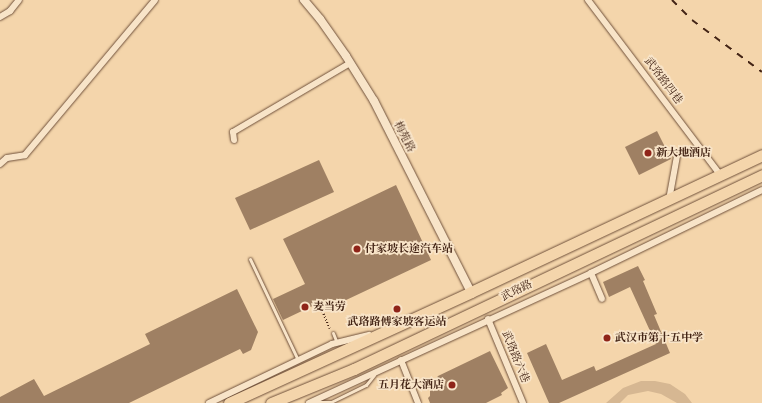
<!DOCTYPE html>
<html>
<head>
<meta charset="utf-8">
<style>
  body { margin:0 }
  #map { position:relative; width:762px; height:403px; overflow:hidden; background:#f4d5ab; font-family:Alegreya,"Noto Serif SC",serif }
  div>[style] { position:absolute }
  .green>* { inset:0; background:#d6b792 }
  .building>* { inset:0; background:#9f8063 }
  .path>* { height:1.5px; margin-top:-0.75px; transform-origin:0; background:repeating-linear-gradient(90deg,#432415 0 1px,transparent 0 3px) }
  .roads { filter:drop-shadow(0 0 1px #6f503a) drop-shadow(0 0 1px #6f503a) }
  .service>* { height:3px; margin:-1.5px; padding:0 1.5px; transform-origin:1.5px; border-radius:1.5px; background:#f8e4c8 }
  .minor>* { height:6px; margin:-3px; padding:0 3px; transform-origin:3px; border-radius:3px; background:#f8e4c8 }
  .tertiary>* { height:8px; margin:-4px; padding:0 4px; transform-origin:4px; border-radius:4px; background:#f8e4c8 }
  .trunk>* { height:11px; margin:-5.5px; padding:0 5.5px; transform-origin:5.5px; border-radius:5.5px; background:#f4d5ab }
  .rail>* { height:2px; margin-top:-1px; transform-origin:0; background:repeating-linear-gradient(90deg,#432415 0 7px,transparent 0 14px) }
  .dots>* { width:11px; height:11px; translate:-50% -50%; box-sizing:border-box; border:2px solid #f8e4c8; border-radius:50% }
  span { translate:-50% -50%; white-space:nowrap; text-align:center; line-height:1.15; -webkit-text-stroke:3.5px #f8e4c8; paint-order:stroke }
  .street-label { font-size:11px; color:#432415 }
  .poi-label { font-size:11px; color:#432415; font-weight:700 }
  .left { translate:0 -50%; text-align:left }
  .right { translate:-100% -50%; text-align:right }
</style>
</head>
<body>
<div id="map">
  <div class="green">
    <i style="clip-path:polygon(641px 381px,655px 381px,670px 384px,685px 394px,692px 403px,677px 403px,661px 394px,648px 391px,628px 395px,620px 403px,606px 403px,623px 388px)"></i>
  </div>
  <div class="building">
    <i style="clip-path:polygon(657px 131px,671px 159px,639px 175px,625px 147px)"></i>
    <i style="clip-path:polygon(319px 160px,334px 192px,250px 230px,235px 198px)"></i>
    <i style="clip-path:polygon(396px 185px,431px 260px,327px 309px,323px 301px,283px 320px,273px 299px,305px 284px,283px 239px)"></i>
    <i style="clip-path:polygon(638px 266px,645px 280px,643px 281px,657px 314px,654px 315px,670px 353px,559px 403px,549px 403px,527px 353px,546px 344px,562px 380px,594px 366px,596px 371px,656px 344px,630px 287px,609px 297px,603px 282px)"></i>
    <i style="clip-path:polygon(237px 289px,258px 332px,251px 350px,243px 354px,240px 349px,129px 403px,0 403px,0 397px,34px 379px,44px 396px,150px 344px,145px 334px)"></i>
    <i style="clip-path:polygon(490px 351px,508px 388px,501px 393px,502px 395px,486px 403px,430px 403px,428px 398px,430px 396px,430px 388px,438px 376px)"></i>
  </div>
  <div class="path">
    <i style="left:319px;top:303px;width:28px;rotate:67deg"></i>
  </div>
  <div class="roads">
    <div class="service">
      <i style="left:250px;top:259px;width:112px;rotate:64.6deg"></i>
      <i style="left:333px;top:333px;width:11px;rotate:68deg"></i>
      <i style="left:316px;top:402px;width:15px"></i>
      <i style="left:331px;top:402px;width:39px;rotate:-26deg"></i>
      <i style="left:366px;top:385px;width:13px;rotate:-51deg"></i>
    </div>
    <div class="minor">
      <i style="left:588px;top:0;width:221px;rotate:52.9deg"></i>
      <i style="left:0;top:17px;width:12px;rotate:-31deg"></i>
      <i style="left:10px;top:11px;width:14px;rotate:-51deg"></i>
      <i style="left:234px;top:140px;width:8px;rotate:-97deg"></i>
      <i style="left:233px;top:132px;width:136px;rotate:-30.5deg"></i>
      <i style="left:0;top:164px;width:9px;rotate:-41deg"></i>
      <i style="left:7px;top:158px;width:18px;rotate:-9deg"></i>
      <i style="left:25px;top:155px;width:202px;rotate:-50deg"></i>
      <i style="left:669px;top:200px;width:45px;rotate:-79.7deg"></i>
      <i style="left:591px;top:273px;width:28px;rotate:67deg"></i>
      <i style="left:488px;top:319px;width:91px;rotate:67.4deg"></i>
      <i style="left:401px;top:360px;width:46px;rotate:68.4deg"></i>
      <i style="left:209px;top:403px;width:136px;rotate:-25.6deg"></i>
      <i style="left:332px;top:344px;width:38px;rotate:-14deg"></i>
      <i style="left:309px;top:403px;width:311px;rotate:-24.7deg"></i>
      <i style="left:591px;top:273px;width:190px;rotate:-25.9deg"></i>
    </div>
    <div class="tertiary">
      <i style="left:304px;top:0;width:25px;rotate:50deg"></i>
      <i style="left:320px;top:19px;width:45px;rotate:54.9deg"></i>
      <i style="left:346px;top:56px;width:53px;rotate:58.1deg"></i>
      <i style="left:374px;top:101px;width:214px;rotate:63.1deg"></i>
    </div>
    <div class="trunk">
      <i style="left:229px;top:403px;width:266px;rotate:-24.6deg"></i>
      <i style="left:471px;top:292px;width:322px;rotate:-25.2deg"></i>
      <i style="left:271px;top:403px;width:90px;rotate:-22.3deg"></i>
      <i style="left:354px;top:369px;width:452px;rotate:-25.4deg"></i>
    </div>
  </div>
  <div class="rail">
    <i style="left:672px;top:0;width:28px;rotate:45deg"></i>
    <i style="left:692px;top:20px;width:87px;rotate:36.6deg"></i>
  </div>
  <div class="dots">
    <i style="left:648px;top:153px;background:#8f2418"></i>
    <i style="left:357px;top:249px;background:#8f2418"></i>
    <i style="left:305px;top:307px;background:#8f2418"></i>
    <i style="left:397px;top:309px;background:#8f2418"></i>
    <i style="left:607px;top:338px;background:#8f2418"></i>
    <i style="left:452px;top:385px;background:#8f2418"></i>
  </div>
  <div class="street-label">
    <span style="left:663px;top:81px;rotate:53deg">武珞路四巷</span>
    <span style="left:404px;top:137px;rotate:63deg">梅苑路</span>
    <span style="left:517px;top:291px;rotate:-26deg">武珞路</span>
    <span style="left:515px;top:357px;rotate:68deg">武珞路六巷</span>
  </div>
  <div class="poi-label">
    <span class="left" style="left:656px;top:153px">新大地酒店</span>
    <span class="left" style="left:365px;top:249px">付家坡长途汽车站</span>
    <span class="left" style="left:313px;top:307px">麦当劳</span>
    <span style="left:397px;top:322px">武珞路傅家坡客运站</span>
    <span class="left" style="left:615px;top:338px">武汉市第十五中学</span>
    <span class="right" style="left:444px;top:385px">五月花大酒店</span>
  </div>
</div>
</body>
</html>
